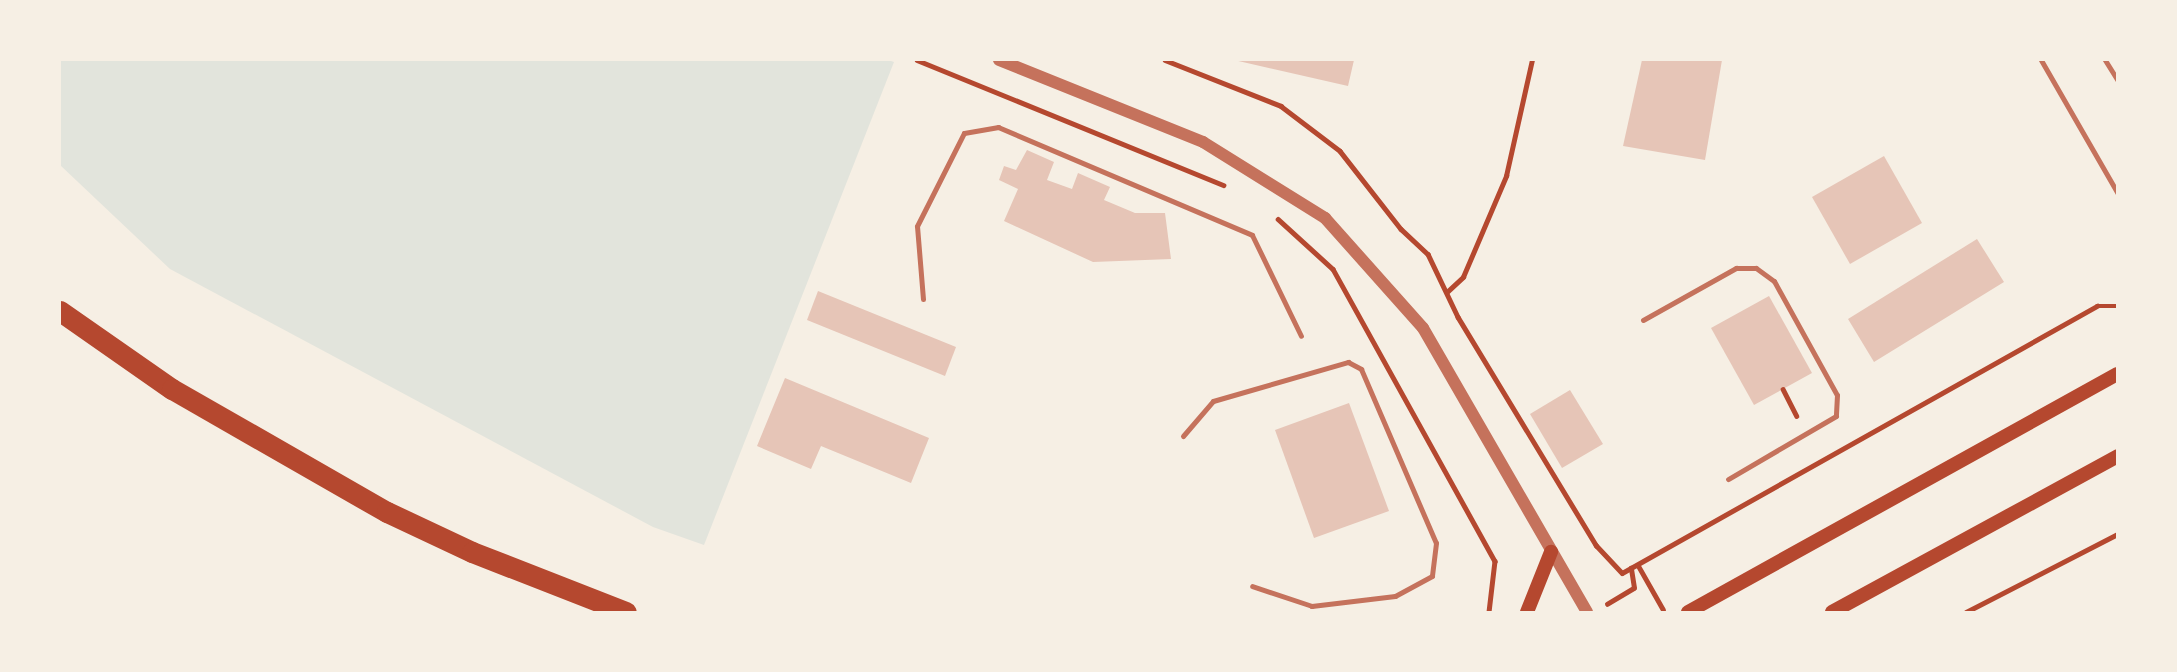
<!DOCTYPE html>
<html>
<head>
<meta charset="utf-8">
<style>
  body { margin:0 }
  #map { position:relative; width:2177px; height:672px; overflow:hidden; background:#f6efe4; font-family:Ubuntu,sans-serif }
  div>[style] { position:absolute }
  .green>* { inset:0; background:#e2e4dc }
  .building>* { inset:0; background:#e6c5b7 }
  .path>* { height:4.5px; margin:-2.25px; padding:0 2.25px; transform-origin:2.25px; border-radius:2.25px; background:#b5482f }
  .service>* { height:5px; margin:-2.5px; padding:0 2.5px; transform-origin:2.5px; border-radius:2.5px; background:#c5725c }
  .tertiary>* { height:12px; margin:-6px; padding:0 6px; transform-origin:6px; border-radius:6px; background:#c5725c }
  .secondary>* { height:14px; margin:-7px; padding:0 7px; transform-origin:7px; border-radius:7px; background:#b5482f }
  .motorway>* { height:21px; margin:-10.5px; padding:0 10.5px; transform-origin:10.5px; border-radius:10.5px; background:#b5482f }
  span { translate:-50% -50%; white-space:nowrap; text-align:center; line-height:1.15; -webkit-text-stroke:5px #f6efe4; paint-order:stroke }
  .frame { position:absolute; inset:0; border:61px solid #f6efe4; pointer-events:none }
</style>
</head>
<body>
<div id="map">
  <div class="green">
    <i style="clip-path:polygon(60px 60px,888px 60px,894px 62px,704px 545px,653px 527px,170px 269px,60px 165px)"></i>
  </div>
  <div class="building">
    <i style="clip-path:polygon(1234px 60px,1354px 60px,1348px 86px)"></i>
    <i style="clip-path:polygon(1642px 60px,1722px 60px,1705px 160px,1623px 146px)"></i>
    <i style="clip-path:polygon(1027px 150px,1054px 162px,1047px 180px,1072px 189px,1078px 173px,1110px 187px,1104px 200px,1135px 213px,1165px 213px,1171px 259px,1093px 262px,1004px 221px,1018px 189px,999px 180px,1004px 166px,1016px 170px)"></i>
    <i style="clip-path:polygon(1884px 156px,1922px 223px,1850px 264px,1812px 197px)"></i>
    <i style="clip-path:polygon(1977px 239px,2004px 282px,1874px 362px,1848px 319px)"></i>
    <i style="clip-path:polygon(818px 291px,956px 347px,945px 376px,807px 320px)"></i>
    <i style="clip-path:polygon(1769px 296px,1812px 373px,1754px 405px,1711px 328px)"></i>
    <i style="clip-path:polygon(785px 378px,929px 438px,911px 483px,821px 446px,811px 469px,757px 446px)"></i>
    <i style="clip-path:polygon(1570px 390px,1603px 444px,1562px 468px,1530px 414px)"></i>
    <i style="clip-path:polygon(1349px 403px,1389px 511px,1314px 538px,1275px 430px)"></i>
  </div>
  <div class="path">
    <i style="left:917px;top:60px;width:331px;rotate:22.2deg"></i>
    <i style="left:1165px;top:60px;width:125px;rotate:21.6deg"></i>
    <i style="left:1281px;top:106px;width:74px;rotate:37.3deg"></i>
    <i style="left:1340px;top:151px;width:99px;rotate:52deg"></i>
    <i style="left:1401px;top:229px;width:37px;rotate:43deg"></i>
    <i style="left:1428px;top:254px;width:70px;rotate:64.5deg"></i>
    <i style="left:1458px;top:317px;width:267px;rotate:58.8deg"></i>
    <i style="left:1596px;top:545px;width:38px;rotate:47deg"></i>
    <i style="left:1622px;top:573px;width:545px;rotate:-29.34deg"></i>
    <i style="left:2097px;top:306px;width:21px"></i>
    <i style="left:1278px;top:219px;width:74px;rotate:42.3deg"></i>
    <i style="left:1333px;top:269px;width:334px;rotate:61deg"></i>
    <i style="left:1495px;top:561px;width:51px;rotate:96.7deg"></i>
    <i style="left:1447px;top:292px;width:22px;rotate:-43deg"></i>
    <i style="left:1463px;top:277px;width:110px;rotate:-66.9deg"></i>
    <i style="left:1506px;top:176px;width:119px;rotate:-77.4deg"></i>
    <i style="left:1783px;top:389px;width:30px;rotate:63deg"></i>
    <i style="left:1638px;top:565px;width:51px;rotate:60.4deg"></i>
    <i style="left:1607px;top:604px;width:31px;rotate:-31deg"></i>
    <i style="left:1634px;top:588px;width:20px;rotate:-99deg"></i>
    <i style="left:1966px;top:612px;width:171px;rotate:-27.2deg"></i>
  </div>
  <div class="service">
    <i style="left:2041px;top:60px;width:155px;rotate:60.1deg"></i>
    <i style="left:2105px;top:60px;width:25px;rotate:58deg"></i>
    <i style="left:923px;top:299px;width:73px;rotate:-94.7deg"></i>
    <i style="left:917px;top:226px;width:104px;rotate:-63.2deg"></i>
    <i style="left:964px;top:133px;width:35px;rotate:-10deg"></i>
    <i style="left:998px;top:127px;width:276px;rotate:23deg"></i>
    <i style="left:1252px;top:235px;width:112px;rotate:64.1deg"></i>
    <i style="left:1643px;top:320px;width:107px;rotate:-29.2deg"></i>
    <i style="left:1736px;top:268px;width:20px"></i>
    <i style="left:1756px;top:268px;width:22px;rotate:36deg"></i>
    <i style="left:1774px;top:281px;width:130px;rotate:61.1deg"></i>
    <i style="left:1837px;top:395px;width:21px;rotate:93deg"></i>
    <i style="left:1836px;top:416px;width:125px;rotate:149.7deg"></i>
    <i style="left:1183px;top:436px;width:46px;rotate:-49.4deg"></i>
    <i style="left:1213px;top:401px;width:141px;rotate:-16.1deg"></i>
    <i style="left:1348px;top:362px;width:15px;rotate:28deg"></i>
    <i style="left:1361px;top:369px;width:189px;rotate:66.7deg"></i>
    <i style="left:1436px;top:543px;width:33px;rotate:97deg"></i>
    <i style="left:1432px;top:576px;width:42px;rotate:151.6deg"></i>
    <i style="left:1395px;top:596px;width:84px;rotate:173.1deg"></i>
    <i style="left:1312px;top:606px;width:63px;rotate:-161.6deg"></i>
  </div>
  <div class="tertiary">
    <i style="left:999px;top:60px;width:220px;rotate:21.9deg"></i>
    <i style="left:1203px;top:142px;width:144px;rotate:31.9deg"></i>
    <i style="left:1325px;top:218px;width:147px;rotate:48.3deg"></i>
    <i style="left:1423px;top:328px;width:328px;rotate:60deg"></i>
  </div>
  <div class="secondary">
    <i style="left:1527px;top:612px;width:65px;rotate:-68.2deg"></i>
    <i style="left:1688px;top:612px;width:491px;rotate:-29deg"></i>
    <i style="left:1832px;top:612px;width:326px;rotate:-28.6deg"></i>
  </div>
  <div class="motorway">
    <i style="left:60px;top:311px;width:136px;rotate:34.9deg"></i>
    <i style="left:172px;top:389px;width:248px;rotate:29.8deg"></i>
    <i style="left:387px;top:512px;width:94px;rotate:25.2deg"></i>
    <i style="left:472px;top:552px;width:165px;rotate:21.3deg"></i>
  </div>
  <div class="frame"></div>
</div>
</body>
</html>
